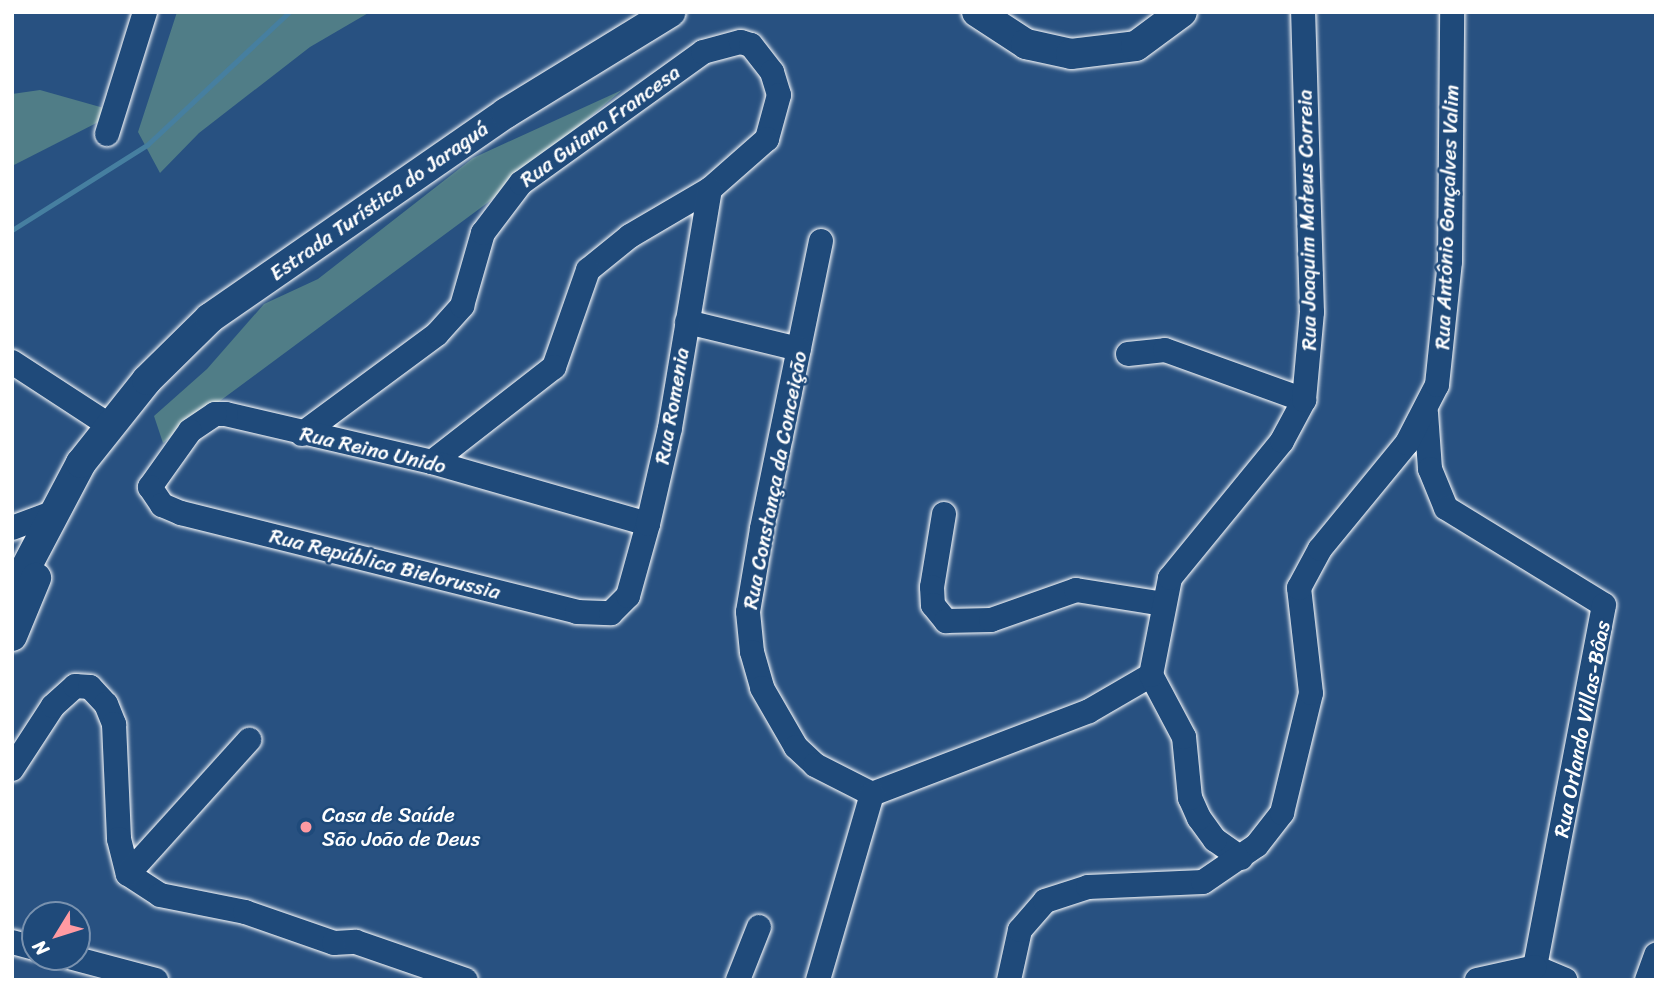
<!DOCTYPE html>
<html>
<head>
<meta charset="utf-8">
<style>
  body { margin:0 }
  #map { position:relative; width:1668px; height:992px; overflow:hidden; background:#285181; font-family:Sriracha,sans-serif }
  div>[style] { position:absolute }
  .green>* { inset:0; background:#507d87 }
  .stream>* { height:5px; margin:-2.5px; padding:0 2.5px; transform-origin:2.5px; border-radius:2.5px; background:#467fa0 }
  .roads { filter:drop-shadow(0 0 2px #fff) drop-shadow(0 0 2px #fff) }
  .minor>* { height:24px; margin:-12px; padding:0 12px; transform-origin:12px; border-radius:12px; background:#1f4a7a }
  .major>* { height:30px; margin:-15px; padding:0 15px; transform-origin:15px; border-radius:15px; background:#1f4a7a }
  .dots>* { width:19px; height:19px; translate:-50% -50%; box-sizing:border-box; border:4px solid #1f4a7a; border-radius:50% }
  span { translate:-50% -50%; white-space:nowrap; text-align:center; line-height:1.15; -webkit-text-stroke:5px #1f4a7a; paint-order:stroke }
  .street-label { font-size:21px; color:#fff }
  .poi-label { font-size:21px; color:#fff }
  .left { translate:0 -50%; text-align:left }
  .frame { position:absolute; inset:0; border:14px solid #fff; pointer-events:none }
  .north { position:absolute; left:21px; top:901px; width:70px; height:70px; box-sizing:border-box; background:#1f4a7a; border:2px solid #7992af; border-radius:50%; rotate:232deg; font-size:19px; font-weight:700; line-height:28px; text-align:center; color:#fff }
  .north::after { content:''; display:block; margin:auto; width:24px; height:32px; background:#ff9aa2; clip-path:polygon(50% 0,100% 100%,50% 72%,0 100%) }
</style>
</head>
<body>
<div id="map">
  <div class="green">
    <i style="clip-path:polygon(177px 12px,370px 12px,310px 47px,199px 133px,160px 173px,138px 132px)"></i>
    <i style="clip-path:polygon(40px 90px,118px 112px,12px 166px,12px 94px)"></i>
    <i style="clip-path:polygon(622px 90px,498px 195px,163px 443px,154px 416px,207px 369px,264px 304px,318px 279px,473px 158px)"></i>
  </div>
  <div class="stream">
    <i style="left:12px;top:230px;width:160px;rotate:-32.2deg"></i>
    <i style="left:147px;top:145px;width:195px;rotate:-43.1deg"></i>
  </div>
  <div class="roads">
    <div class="minor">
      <i style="left:107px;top:134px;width:128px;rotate:-72.7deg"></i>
      <i style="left:821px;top:241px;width:294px;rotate:101.6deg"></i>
      <i style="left:762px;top:529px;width:84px;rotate:99.6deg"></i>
      <i style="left:748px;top:612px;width:40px;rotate:84.3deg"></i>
      <i style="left:752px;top:652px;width:37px;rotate:74deg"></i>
      <i style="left:762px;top:688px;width:68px;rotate:60deg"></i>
      <i style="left:796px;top:747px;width:26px;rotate:43deg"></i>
      <i style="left:815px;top:765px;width:64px;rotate:27deg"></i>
      <i style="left:687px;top:322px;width:115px;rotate:13.6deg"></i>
      <i style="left:1128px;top:354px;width:37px;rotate:-6deg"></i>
      <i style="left:1165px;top:350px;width:148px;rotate:19.8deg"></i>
      <i style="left:12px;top:362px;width:117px;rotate:33.1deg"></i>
      <i style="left:1426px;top:413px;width:56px;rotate:85.9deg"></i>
      <i style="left:1430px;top:469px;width:42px;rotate:67.7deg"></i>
      <i style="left:1446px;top:508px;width:185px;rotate:31.5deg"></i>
      <i style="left:1604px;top:605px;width:369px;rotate:100.8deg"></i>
      <i style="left:302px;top:434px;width:168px;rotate:-36.5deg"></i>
      <i style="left:437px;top:334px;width:38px;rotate:-48deg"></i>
      <i style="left:462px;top:306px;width:76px;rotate:-74deg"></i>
      <i style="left:483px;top:233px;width:63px;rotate:-52.8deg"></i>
      <i style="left:521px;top:183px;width:224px;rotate:-35.7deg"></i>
      <i style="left:703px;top:52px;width:39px;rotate:-15deg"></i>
      <i style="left:741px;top:42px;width:10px;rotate:17deg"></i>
      <i style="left:751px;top:45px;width:34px;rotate:52deg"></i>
      <i style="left:772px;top:72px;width:24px;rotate:73deg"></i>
      <i style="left:779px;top:95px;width:46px;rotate:105.3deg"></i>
      <i style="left:767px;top:139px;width:76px;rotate:138.7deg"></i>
      <i style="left:710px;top:189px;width:93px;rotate:149.6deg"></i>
      <i style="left:630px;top:236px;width:54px;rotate:141deg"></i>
      <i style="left:588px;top:270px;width:103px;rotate:109.3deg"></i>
      <i style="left:554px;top:367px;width:155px;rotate:142.1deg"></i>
      <i style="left:944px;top:514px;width:74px;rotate:99.3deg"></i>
      <i style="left:932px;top:587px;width:18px;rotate:87deg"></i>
      <i style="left:933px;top:605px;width:21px;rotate:51deg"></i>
      <i style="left:946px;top:621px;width:45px;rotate:-1.3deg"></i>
      <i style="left:991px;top:620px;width:90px;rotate:-19.4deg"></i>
      <i style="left:1076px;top:590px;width:88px;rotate:9.1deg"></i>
      <i style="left:648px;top:524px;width:225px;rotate:-164deg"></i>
      <i style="left:432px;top:462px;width:212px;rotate:-166.9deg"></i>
      <i style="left:226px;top:414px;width:11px;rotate:180deg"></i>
      <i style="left:215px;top:414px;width:30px;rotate:146deg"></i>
      <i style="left:190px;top:431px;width:69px;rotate:125.5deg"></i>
      <i style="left:150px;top:487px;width:22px;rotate:56deg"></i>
      <i style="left:162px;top:505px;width:21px;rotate:23deg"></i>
      <i style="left:181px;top:513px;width:408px;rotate:14deg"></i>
      <i style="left:577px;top:612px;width:34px;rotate:2deg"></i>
      <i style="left:611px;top:613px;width:24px;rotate:-45deg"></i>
      <i style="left:628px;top:596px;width:75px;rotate:-74.5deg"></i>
      <i style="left:648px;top:524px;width:98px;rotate:-77.1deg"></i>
      <i style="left:670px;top:428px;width:242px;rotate:-80.5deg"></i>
      <i style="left:12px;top:528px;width:43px;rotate:-20.6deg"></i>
      <i style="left:12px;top:769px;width:75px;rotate:-56.9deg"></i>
      <i style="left:53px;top:706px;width:30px;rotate:-42deg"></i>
      <i style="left:75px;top:686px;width:15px;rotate:4deg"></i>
      <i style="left:90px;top:687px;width:23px;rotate:47deg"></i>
      <i style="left:106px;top:704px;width:22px;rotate:68deg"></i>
      <i style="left:114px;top:724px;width:115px;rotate:87.5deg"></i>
      <i style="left:119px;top:839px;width:36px;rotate:76deg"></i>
      <i style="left:128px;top:874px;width:38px;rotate:33deg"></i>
      <i style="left:160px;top:895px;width:87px;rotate:11.3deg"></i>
      <i style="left:245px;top:912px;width:94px;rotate:19.2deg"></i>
      <i style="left:334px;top:943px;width:22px;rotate:-3deg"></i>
      <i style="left:356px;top:942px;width:116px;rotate:19.1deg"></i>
      <i style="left:872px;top:794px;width:232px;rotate:-20.9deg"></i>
      <i style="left:1089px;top:711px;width:72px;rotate:-30.1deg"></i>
      <i style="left:1241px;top:858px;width:32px;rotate:-145deg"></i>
      <i style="left:1215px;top:840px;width:27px;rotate:-126deg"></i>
      <i style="left:1199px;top:818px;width:22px;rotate:-114deg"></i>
      <i style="left:1190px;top:798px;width:61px;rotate:-95.6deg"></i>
      <i style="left:1184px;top:737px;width:70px;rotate:-118deg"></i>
      <i style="left:1151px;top:675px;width:99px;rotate:-78.9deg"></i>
      <i style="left:1170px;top:578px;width:177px;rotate:-50.7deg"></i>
      <i style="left:1282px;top:441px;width:47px;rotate:-61.8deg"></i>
      <i style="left:1304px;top:400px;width:88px;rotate:-84.8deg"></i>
      <i style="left:1312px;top:312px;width:300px;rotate:-91.7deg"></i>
      <i style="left:128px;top:874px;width:181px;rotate:-47.9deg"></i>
      <i style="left:12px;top:942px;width:24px;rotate:15deg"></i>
      <i style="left:69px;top:957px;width:90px;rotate:14.8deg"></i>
      <i style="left:1535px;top:967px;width:33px;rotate:23deg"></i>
      <i style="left:738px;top:980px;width:57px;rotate:-68.4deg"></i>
      <i style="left:818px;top:980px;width:194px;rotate:-73.8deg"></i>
      <i style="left:1009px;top:980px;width:51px;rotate:-77.6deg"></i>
      <i style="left:1020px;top:930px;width:38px;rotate:-49deg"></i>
      <i style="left:1045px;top:901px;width:45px;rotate:-18deg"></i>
      <i style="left:1088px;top:887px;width:115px;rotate:-2.5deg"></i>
      <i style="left:1203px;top:882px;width:65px;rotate:-34.4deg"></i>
      <i style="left:1257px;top:845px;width:41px;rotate:-52deg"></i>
      <i style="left:1282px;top:813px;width:123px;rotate:-76.4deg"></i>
      <i style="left:1311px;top:693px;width:106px;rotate:-96.5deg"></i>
      <i style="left:1299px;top:588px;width:44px;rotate:-61.7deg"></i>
      <i style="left:1320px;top:549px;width:137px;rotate:-50.6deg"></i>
      <i style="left:1407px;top:443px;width:65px;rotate:-62.7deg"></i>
      <i style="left:1437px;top:385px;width:124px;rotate:-84deg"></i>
      <i style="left:1450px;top:262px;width:250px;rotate:-89.5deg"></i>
      <i style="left:1477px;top:980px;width:59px;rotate:-12.6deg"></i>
      <i style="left:1647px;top:980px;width:27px;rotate:-70deg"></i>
    </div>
    <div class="major">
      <i style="left:977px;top:12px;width:59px;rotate:33.1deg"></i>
      <i style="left:1026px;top:44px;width:46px;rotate:12.5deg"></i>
      <i style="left:1071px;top:54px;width:65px;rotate:-7deg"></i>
      <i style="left:1136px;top:46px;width:57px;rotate:-36.5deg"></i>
      <i style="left:12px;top:594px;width:148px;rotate:-62.2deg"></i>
      <i style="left:81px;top:463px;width:106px;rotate:-51.5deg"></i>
      <i style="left:147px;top:380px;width:88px;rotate:-44.5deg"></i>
      <i style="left:210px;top:318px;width:360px;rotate:-34.7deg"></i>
      <i style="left:506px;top:113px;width:193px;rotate:-31.5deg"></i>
      <i style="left:12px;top:636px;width:63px;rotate:-67.5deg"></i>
    </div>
  </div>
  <div class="dots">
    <i style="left:306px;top:827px;background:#ff9aa2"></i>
  </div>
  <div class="street-label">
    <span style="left:600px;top:126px;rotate:-36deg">Rua Guiana Francesa</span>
    <span style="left:379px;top:201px;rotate:-35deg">Estrada Turística do Jaraguá</span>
    <span style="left:1447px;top:217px;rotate:-88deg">Rua Antônio Gonçalves Valim</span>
    <span style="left:1307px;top:220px;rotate:-91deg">Rua Joaquim Mateus Correia</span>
    <span style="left:672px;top:406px;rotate:-80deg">Rua Romenia</span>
    <span style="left:373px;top:450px;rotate:13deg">Rua Reino Unido</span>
    <span style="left:775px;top:480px;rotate:-79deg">Rua Constança da Conceição</span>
    <span style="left:385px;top:564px;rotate:14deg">Rua República Bielorussia</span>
    <span style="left:1582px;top:729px;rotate:-79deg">Rua Orlando Villas-Bôas</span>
  </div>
  <div class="poi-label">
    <span class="left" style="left:322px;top:827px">Casa de Saúde<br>São João de Deus</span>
  </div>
  <div class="frame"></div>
  <div class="north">N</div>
</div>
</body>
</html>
